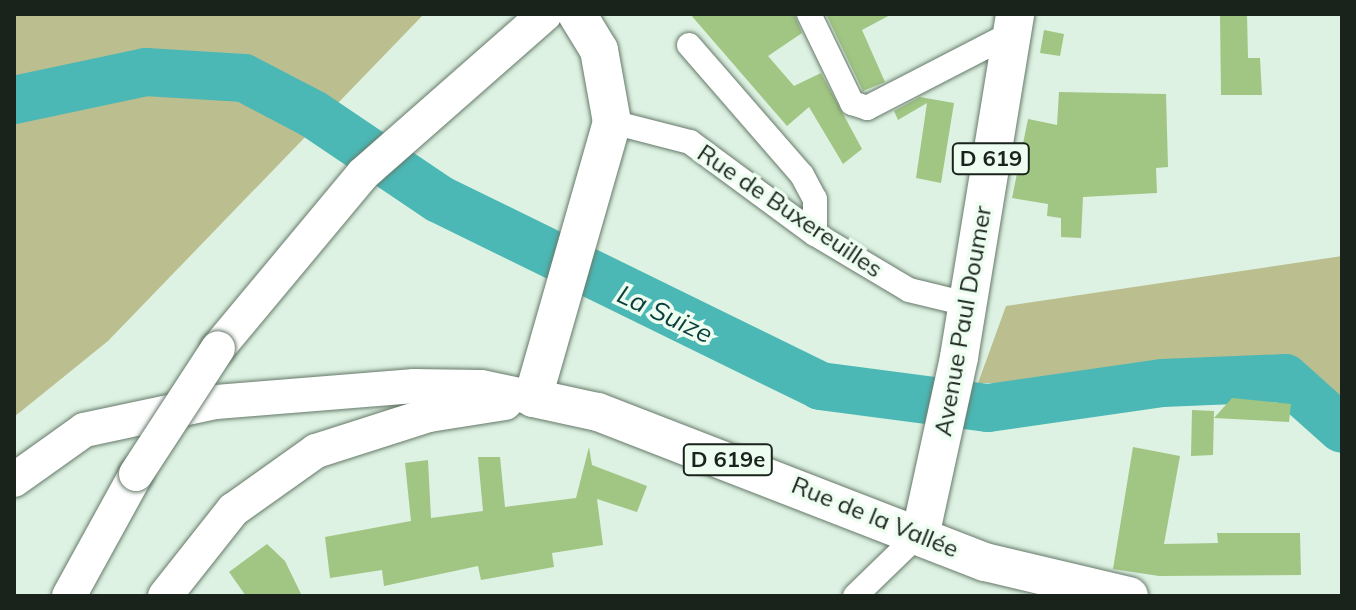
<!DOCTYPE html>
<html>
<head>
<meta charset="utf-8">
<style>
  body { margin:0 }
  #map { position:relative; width:1356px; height:610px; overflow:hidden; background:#ddf2e2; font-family:Mulish,sans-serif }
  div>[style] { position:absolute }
  .green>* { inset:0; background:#bbbe8f }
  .river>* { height:48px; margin:-24px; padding:0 24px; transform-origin:24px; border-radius:24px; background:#4bb8b5 }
  .building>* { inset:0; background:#a1c583 }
  .roads { filter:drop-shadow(0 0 2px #66796a) drop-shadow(0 0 2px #66796a) }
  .minor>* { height:24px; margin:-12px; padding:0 12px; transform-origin:12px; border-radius:12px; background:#fff }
  .secondary>* { height:34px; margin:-17px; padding:0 17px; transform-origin:17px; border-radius:17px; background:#fff }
  .primary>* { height:38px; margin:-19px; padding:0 19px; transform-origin:19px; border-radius:19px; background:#fff }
  .bridges { filter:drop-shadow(0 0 2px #66796a) drop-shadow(0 0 2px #66796a) }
  .secondary-bridge>* { height:34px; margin:-17px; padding:0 17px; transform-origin:17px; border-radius:17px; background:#fff }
  span { translate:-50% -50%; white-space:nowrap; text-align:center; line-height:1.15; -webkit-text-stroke:7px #edfef1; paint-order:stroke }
  .shield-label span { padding:2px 6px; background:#edfef1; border:2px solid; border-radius:6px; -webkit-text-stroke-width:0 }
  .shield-label { font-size:22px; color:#1a221c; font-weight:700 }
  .street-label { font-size:24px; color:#1a221c }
  .water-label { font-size:26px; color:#0a3d3c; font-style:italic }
  .frame { position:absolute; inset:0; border:16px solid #1a221c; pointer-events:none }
</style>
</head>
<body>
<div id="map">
  <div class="green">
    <i style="clip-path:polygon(14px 14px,424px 14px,108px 341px,14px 417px)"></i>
    <i style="clip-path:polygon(1342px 256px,1342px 399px,1322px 383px,978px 383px,1006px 306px)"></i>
  </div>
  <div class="river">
    <i style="left:14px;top:100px;width:135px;rotate:-12deg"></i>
    <i style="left:146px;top:72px;width:98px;rotate:3.5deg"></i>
    <i style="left:244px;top:78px;width:78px;rotate:27.6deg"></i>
    <i style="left:313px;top:114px;width:152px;rotate:34deg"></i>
    <i style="left:439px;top:199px;width:424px;rotate:26.1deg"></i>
    <i style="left:820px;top:386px;width:169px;rotate:7.5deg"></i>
    <i style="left:988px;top:408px;width:176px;rotate:-8.2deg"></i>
    <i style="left:1162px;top:383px;width:123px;rotate:-2.3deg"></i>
    <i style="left:1285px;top:378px;width:76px;rotate:41.8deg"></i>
  </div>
  <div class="building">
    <i style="clip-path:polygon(690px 14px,794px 14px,802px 33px,768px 56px,794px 86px,821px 73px,862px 149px,843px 164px,809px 107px,787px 126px)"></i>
    <i style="clip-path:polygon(826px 14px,892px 14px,862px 30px,885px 82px,863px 91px)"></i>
    <i style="clip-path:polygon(1220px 14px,1247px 14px,1248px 58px,1260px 58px,1262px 95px,1221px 95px)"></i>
    <i style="clip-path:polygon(1044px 30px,1064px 34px,1060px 56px,1040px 53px)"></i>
    <i style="clip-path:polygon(1059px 92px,1166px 94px,1168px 167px,1156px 168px,1157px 193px,1083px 197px,1081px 238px,1061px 237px,1061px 218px,1047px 216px,1048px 204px,1012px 198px,1028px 119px,1057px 125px)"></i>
    <i style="clip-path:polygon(920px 97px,954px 103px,941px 183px,916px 178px,927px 103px,898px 120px,894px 111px)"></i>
    <i style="clip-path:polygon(1232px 398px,1291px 404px,1289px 422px,1214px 418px)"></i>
    <i style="clip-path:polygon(1192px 410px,1214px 411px,1213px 455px,1191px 456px)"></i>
    <i style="clip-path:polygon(589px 447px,592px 465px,647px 486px,637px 512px,597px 499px,603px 545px,552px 553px,554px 567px,481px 580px,478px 566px,384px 586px,382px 570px,330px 578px,325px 537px,411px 521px,405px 463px,428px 460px,431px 518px,483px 511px,478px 457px,500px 457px,505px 507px,576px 498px)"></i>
    <i style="clip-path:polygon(1133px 447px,1180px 456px,1164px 544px,1218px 543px,1217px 533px,1300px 533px,1301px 575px,1159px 576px,1113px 569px)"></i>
    <i style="clip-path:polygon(267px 544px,285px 561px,302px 596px,246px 596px,229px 572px)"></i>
  </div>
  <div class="roads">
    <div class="minor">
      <i style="left:809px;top:14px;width:99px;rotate:64.2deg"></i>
      <i style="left:852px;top:103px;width:16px;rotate:18deg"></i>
      <i style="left:867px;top:108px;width:163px;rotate:-27.3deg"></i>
      <i style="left:689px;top:45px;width:172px;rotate:49deg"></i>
      <i style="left:802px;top:175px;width:27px;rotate:62deg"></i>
      <i style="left:815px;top:199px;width:35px;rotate:90deg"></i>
      <i style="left:612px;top:122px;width:81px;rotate:14.4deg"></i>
      <i style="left:690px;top:142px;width:155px;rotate:36.4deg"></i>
      <i style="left:815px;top:234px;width:109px;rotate:30.8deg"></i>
      <i style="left:909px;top:290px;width:60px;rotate:13.6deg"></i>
      <i style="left:855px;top:596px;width:92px;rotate:-44.1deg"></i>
    </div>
    <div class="secondary">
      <i style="left:218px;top:348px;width:226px;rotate:-50.2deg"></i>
      <i style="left:363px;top:174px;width:242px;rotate:-41.3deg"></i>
      <i style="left:14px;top:480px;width:86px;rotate:-35.5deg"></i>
      <i style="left:84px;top:430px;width:135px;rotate:-12deg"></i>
      <i style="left:216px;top:402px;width:199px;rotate:-4.6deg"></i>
      <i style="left:414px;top:386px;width:67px;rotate:0.9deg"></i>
      <i style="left:481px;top:387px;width:53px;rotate:11.9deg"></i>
      <i style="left:69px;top:596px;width:139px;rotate:-61.2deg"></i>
      <i style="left:165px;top:596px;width:110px;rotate:-51.7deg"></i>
      <i style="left:233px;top:510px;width:102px;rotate:-35.4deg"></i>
      <i style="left:316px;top:451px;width:119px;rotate:-17.7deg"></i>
      <i style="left:429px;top:415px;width:77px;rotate:-9deg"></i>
    </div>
    <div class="primary">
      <i style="left:577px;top:14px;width:42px;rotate:58.6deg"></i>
      <i style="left:599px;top:50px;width:73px;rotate:79.8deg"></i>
      <i style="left:612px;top:122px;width:287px;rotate:106deg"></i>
      <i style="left:533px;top:398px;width:66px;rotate:12.2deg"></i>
      <i style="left:598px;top:412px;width:415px;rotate:21.2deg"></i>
      <i style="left:985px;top:562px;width:148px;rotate:13.3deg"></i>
      <i style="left:921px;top:532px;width:179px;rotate:-77.7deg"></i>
      <i style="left:959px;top:357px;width:348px;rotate:-80.7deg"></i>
    </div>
  </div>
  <div class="bridges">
    <div class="secondary-bridge">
      <i style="left:136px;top:474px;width:150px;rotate:-56.9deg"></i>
    </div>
  </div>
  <div class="shield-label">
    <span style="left:991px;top:159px">D 619</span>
    <span style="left:728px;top:460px">D 619e</span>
  </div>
  <div class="street-label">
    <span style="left:790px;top:211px;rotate:34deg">Rue de Buxereuilles</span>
    <span style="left:963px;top:321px;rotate:-80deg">Avenue Paul Doumer</span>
    <span style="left:875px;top:517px;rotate:22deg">Rue de la Vallée</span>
  </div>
  <div class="water-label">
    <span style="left:665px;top:314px;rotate:25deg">La Suize</span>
  </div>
  <div class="frame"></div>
</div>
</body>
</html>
